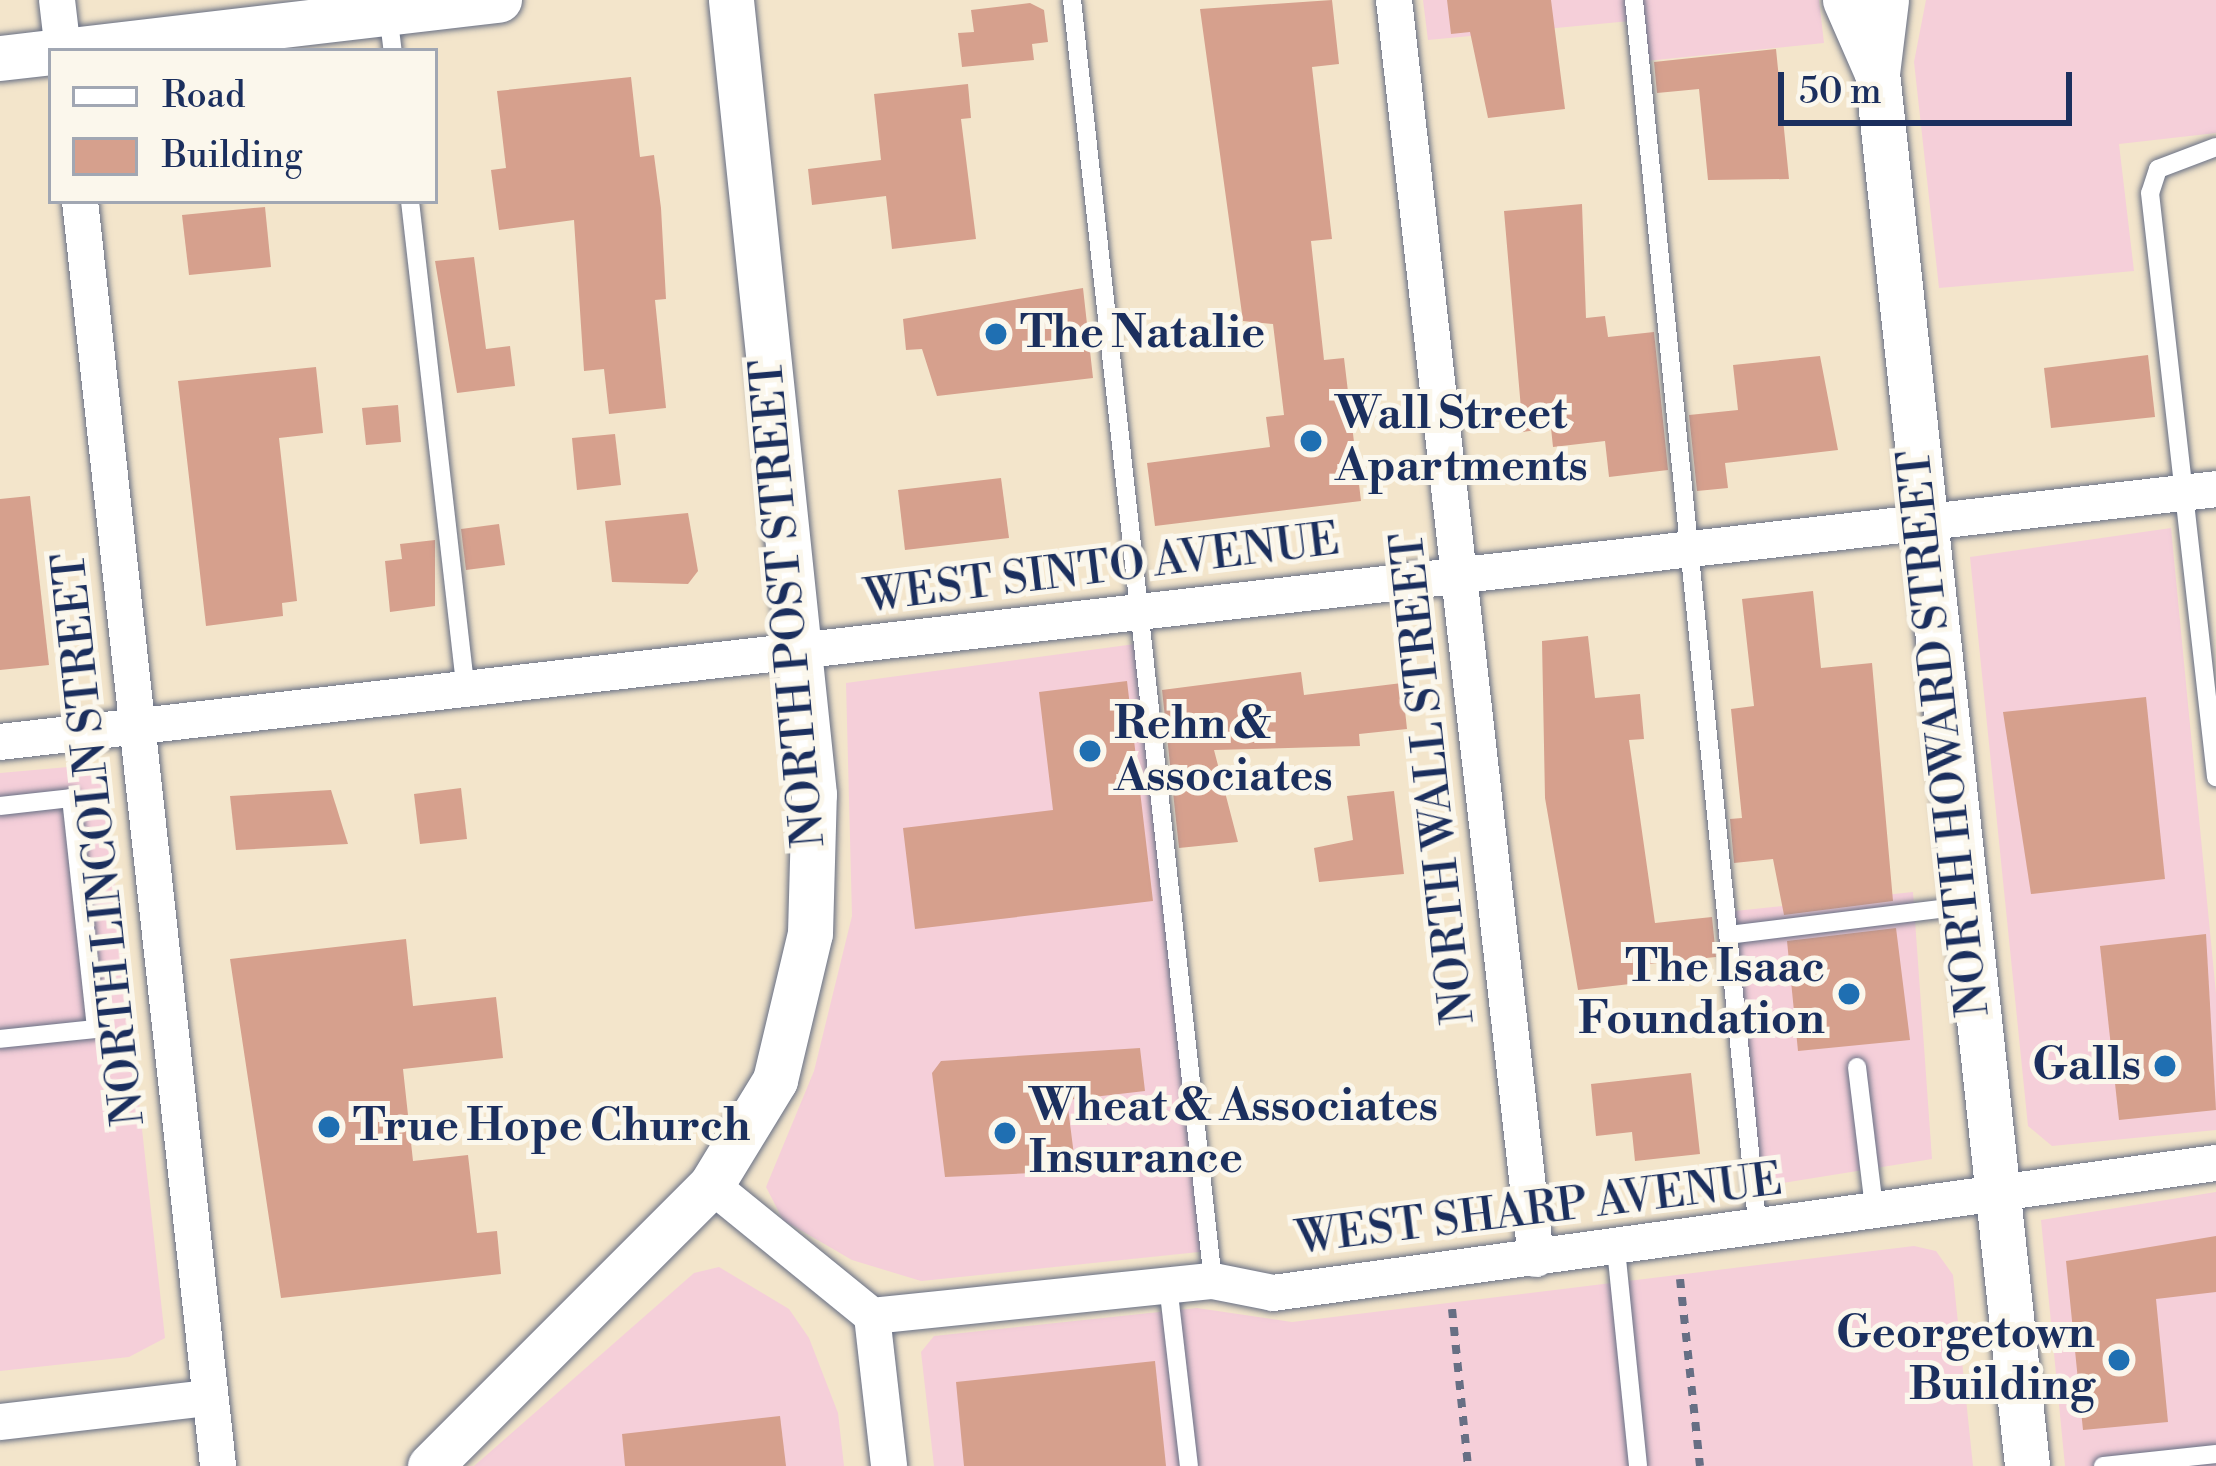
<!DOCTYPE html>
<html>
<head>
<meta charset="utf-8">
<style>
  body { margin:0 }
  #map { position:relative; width:2216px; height:1466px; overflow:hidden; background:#f3e5cb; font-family:"Libre Bodoni",serif }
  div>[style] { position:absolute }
  .built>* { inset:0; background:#f5cfd9 }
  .building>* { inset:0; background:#d6a08d }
  .path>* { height:8px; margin-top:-4px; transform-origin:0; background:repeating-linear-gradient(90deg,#676f84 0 9px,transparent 0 18px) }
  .roads { filter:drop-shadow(0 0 3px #676f84) drop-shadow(0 0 3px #676f84) }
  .service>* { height:18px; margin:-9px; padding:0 9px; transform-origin:9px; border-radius:9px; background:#fff }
  .minor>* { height:36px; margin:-18px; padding:0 18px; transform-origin:18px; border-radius:18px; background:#fff }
  .tertiary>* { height:45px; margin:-22.5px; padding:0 22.5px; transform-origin:22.5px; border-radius:22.5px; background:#fff }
  .dots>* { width:33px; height:33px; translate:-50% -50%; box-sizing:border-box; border:6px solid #fbf7ec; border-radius:50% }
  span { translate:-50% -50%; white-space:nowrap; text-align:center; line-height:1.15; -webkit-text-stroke:10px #fbf7ec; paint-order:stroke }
  .poi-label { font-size:45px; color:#1b2f5e; font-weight:700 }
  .left { translate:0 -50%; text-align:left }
  .right { translate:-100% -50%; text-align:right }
  .street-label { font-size:45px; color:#1b2f5e }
  .legend { position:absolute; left:48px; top:48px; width:390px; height:156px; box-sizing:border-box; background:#fbf7ec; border:3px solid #a1a7b3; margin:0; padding:15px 21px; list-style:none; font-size:36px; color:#1b2f5e }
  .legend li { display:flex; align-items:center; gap:24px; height:60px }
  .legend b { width:60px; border:3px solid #a1a7b3 }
  .scale { position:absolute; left:1778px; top:72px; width:294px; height:54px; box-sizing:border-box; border:6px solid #1b2f5e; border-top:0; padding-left:15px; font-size:36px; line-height:42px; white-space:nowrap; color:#1b2f5e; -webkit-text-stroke:9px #fbf7ec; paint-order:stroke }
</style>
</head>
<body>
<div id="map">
  <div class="built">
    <i style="clip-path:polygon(1423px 0,1819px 0,1824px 43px,1646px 61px,1641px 20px,1428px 40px)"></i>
    <i style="clip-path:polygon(1926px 0,2216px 0,2216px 133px,2119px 144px,2134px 271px,1939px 288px,1914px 62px)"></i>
    <i style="clip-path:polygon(2171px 528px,2216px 994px,2216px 1130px,2052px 1146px,2028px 1126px,1970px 557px)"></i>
    <i style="clip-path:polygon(1150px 642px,1218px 1250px,921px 1281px,852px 1260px,783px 1220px,766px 1187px,814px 1071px,852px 916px,846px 683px)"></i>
    <i style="clip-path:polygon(91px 765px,104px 784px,165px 1338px,129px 1357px,0 1371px,0 773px)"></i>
    <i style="clip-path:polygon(1913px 892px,1932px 1159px,1745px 1189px,1716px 913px)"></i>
    <i style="clip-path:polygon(2216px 1192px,2216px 1466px,2065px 1466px,2041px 1220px)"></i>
    <i style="clip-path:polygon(1914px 1246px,1936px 1251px,1953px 1275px,1973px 1466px,934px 1466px,921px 1352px,934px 1336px,1197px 1308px,1292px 1322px)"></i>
    <i style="clip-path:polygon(719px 1267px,789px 1309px,809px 1338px,838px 1413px,844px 1466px,474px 1466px,694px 1273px)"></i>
  </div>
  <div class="building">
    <i style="clip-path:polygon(1332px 0,1339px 64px,1312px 67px,1332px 239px,1311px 241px,1324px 360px,1344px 358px,1361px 501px,1155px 526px,1147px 463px,1270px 447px,1266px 417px,1284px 415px,1273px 324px,1243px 321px,1200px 9px)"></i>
    <i style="clip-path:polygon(1447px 0,1551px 0,1565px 109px,1488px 118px,1470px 32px,1451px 34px)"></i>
    <i style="clip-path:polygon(1030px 3px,1044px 10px,1048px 42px,1032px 44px,1034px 60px,962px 67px,958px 33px,974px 32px,971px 10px)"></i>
    <i style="clip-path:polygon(1776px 49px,1789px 179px,1708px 180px,1699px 89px,1657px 93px,1654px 62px)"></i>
    <i style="clip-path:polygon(631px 77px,640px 157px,654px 155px,661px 208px,666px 299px,655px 300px,666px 408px,609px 414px,604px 369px,584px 371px,574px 220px,499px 230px,491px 170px,506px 168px,497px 91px)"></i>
    <i style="clip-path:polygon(968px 84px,971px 118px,961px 119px,976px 239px,892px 249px,886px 196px,812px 205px,808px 169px,881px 160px,874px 94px)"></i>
    <i style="clip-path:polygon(1582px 204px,1586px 318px,1605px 316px,1608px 337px,1654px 332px,1668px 470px,1609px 477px,1605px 441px,1553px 447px,1551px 428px,1523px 432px,1504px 211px)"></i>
    <i style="clip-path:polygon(265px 207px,271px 267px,189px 275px,182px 215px)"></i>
    <i style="clip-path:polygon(474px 257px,486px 349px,510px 346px,515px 386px,457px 393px,435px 261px)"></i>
    <i style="clip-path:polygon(1083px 288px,1093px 378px,937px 396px,922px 349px,906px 350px,903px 319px)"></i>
    <i style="clip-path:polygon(2148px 355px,2155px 417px,2051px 428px,2044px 368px)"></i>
    <i style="clip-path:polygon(1820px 356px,1838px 450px,1725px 463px,1728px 488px,1697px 491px,1689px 415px,1738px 410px,1733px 365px)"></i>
    <i style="clip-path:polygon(316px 367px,323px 433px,279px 438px,297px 601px,282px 603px,283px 616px,206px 626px,178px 381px)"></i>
    <i style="clip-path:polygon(398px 405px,401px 442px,366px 445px,362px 408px)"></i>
    <i style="clip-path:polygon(615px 434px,621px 485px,577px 490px,572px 438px)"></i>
    <i style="clip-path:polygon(1001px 478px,1009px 538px,905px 550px,898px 490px)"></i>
    <i style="clip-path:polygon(30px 496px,49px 665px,0 670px,0 499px)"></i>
    <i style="clip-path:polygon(688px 513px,698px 571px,688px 584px,612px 582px,605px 521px)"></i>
    <i style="clip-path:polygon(499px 524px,505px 565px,466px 570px,461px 529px)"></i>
    <i style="clip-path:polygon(435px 540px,435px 606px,390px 612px,385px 561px,402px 559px,400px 544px)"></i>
    <i style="clip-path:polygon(1813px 591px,1821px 668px,1872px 663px,1893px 901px,1784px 915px,1773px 859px,1734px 863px,1730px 819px,1742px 818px,1731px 709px,1754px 706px,1742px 599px)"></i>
    <i style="clip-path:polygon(1588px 636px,1595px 698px,1640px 694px,1644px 739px,1629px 740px,1655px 923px,1712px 917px,1716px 957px,1638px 965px,1630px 984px,1578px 990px,1545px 798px,1542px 641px)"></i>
    <i style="clip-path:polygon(1301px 672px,1304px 695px,1402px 683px,1407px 729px,1359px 734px,1360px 746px,1214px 750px,1238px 842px,1179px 848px,1162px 690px)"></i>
    <i style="clip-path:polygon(1127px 681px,1153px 901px,915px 929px,903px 828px,1053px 810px,1039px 692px)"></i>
    <i style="clip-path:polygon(2146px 697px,2165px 879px,2031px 894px,2003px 712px)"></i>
    <i style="clip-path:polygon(461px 788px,467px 839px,420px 844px,414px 794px)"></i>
    <i style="clip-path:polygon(331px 790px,348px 844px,236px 850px,230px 796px)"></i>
    <i style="clip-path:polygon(1394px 791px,1404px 874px,1319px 882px,1314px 848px,1353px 840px,1347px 796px)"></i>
    <i style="clip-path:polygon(1896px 928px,1910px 1040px,1798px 1051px,1787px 941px)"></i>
    <i style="clip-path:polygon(2206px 934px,2216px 1110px,2119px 1120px,2100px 946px)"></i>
    <i style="clip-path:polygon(406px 939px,413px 1006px,496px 997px,503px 1058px,403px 1069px,413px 1161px,468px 1155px,477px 1233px,497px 1231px,501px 1274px,281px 1298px,230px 959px)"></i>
    <i style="clip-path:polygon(1140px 1048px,1145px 1091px,1067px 1100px,1076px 1171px,945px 1177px,932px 1073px,941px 1061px)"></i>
    <i style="clip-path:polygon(1691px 1073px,1700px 1154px,1635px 1161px,1632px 1132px,1596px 1136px,1591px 1084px)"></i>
    <i style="clip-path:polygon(2216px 1236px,2216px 1292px,2156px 1299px,2168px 1422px,2083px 1430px,2066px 1261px)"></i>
    <i style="clip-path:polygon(1155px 1361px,1166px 1466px,964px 1466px,956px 1382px)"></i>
    <i style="clip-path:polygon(780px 1416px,786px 1466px,625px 1466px,622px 1434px)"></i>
  </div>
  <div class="path">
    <i style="left:1680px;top:1279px;width:188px;rotate:83.9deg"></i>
    <i style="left:1452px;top:1309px;width:158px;rotate:84.2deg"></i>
  </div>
  <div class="roads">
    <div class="service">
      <i style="left:1072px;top:0;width:1289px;rotate:83.72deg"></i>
      <i style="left:1634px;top:0;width:1237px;rotate:84.25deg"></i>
      <i style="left:388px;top:13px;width:38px;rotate:83deg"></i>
      <i style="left:2216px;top:147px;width:62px;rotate:159.2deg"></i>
      <i style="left:2158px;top:169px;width:25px;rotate:108deg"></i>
      <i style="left:2150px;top:193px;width:588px;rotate:83.55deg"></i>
      <i style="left:410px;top:201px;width:491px;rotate:83.5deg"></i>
      <i style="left:0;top:806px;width:71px;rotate:-6.4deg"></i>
      <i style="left:71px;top:798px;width:232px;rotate:83.8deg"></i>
      <i style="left:96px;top:1029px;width:97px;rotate:174.1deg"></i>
      <i style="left:1728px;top:935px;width:238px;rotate:-7deg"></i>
      <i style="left:1857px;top:1067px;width:150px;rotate:83.1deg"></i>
      <i style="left:1616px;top:1249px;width:218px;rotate:84.2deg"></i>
      <i style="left:1168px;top:1285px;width:182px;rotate:83.4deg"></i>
      <i style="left:2103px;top:1466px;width:114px;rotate:-6.1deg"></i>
    </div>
    <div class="minor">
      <i style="left:57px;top:0;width:51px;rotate:83.3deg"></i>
      <i style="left:1394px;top:0;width:1267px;rotate:83.56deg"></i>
      <i style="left:80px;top:201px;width:1273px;rotate:83.77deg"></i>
      <i style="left:0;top:742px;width:2230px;rotate:-6.51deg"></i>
      <i style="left:711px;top:1185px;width:208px;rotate:39.1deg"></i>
      <i style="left:872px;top:1316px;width:151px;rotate:83.5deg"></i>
      <i style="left:872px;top:1316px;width:343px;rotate:-5.9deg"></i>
      <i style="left:1213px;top:1281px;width:61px;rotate:11.3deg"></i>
      <i style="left:1273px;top:1293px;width:952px;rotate:-7.85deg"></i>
      <i style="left:0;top:1422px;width:207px;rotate:-6.6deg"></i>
    </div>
    <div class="tertiary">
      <i style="left:1845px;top:0;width:77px;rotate:66.4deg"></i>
      <i style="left:1886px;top:0;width:74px;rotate:97deg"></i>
      <i style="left:1877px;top:73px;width:1401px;rotate:83.85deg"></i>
      <i style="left:62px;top:51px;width:440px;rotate:-6.7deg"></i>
      <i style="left:0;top:58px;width:51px;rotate:-6.7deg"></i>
      <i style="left:430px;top:1466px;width:397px;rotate:-45deg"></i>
      <i style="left:711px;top:1185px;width:123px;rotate:-58.6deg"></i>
      <i style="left:775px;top:1080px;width:151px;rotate:-76.6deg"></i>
      <i style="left:810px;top:933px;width:139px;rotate:-88.4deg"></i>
      <i style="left:814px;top:794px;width:798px;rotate:-95.97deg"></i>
    </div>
  </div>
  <div class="dots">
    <i style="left:996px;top:334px;background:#1f6fb2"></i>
    <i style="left:1311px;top:441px;background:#1f6fb2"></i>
    <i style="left:1090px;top:751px;background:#1f6fb2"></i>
    <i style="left:1849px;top:994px;background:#1f6fb2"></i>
    <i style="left:2165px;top:1066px;background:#1f6fb2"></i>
    <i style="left:329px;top:1127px;background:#1f6fb2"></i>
    <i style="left:1005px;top:1133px;background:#1f6fb2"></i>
    <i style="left:2119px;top:1360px;background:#1f6fb2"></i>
  </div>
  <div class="poi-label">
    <span class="left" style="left:1020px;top:334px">The Natalie</span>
    <span class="left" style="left:1335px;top:441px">Wall Street<br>Apartments</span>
    <span class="left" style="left:1114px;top:751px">Rehn &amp;<br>Associates</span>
    <span class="right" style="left:1825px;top:994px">The Isaac<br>Foundation</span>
    <span class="right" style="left:2141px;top:1066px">Galls</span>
    <span class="left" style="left:1029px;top:1133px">Wheat &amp; Associates<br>Insurance</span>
    <span class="left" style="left:353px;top:1127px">True Hope Church</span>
    <span class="right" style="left:2095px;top:1360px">Georgetown<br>Building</span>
  </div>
  <div class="street-label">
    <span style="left:1102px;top:569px;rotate:-7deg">WEST SINTO AVENUE</span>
    <span style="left:789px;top:603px;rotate:-95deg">NORTH POST STREET</span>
    <span style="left:1945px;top:733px;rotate:-96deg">NORTH HOWARD STREET</span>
    <span style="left:1434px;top:778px;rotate:-96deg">NORTH WALL STREET</span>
    <span style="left:100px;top:839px;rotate:-96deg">NORTH LINCOLN STREET</span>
    <span style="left:1539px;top:1210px;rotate:-7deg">WEST SHARP AVENUE</span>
  </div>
  <ul class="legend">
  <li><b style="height:15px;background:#fff"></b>Road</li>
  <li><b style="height:33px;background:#d6a08d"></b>Building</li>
  </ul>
  <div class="scale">50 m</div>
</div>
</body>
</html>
